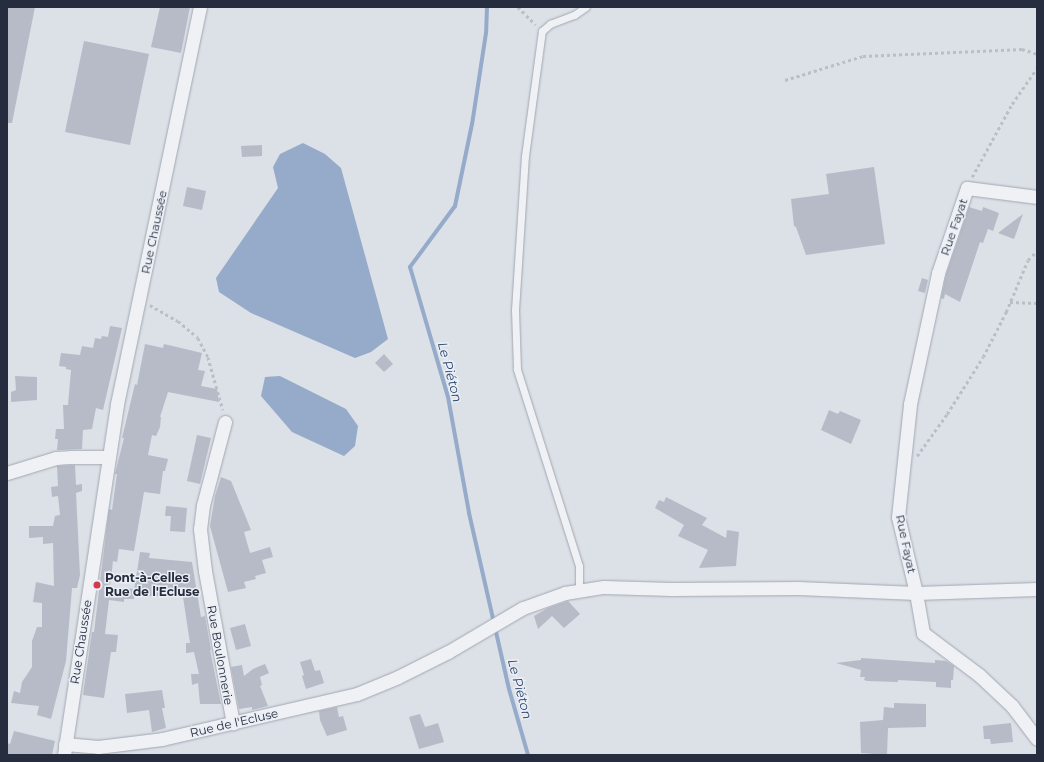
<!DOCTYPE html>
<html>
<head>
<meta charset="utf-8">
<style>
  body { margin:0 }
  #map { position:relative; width:1044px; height:762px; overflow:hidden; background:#dce0e7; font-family:Montserrat,sans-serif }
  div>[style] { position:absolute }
  .water>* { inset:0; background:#95abc9 }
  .stream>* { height:4px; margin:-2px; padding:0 2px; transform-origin:2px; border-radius:2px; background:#95abc9 }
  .building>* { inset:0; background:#b6bbc7 }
  .path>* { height:2.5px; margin-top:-1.25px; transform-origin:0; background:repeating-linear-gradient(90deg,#babec5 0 3px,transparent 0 6px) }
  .roads { filter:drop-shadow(0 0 1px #a1a7b1) drop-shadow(0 0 1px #a1a7b1) }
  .lane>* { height:7px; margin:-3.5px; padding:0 3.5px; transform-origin:3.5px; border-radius:3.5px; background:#eff1f5 }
  .street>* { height:13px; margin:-6.5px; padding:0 6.5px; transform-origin:6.5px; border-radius:6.5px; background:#eff1f5 }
  .dots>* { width:11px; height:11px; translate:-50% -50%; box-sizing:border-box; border:2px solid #ebeff5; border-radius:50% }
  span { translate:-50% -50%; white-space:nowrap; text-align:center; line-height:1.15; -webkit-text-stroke:3px #ebeff5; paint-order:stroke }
  .street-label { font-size:12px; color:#252d3e }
  .poi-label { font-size:12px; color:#252d3e; font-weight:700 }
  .left { translate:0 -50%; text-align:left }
  .water-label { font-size:13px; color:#2e4973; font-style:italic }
  .frame { position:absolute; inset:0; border:8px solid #252d3e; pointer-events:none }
</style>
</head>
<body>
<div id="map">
  <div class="water">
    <i style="clip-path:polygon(303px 143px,325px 154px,341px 168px,388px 339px,371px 352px,355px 358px,251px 313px,219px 292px,216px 278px,278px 188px,273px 167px,280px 154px)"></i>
    <i style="clip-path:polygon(280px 376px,346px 409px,358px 426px,355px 446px,344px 456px,292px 432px,261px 396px,265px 377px)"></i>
  </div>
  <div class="stream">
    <i style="left:487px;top:7px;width:26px;rotate:92deg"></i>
    <i style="left:486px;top:33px;width:92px;rotate:98.7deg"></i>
    <i style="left:472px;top:124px;width:84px;rotate:101.7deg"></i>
    <i style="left:455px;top:206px;width:76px;rotate:126.4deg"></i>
    <i style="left:410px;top:267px;width:135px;rotate:73.7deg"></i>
    <i style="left:448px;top:397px;width:118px;rotate:79.7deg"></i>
    <i style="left:469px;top:513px;width:180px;rotate:77.2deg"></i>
    <i style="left:509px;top:689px;width:69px;rotate:73.9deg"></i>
  </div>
  <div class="building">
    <i style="clip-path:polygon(7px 7px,35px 7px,12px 123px,7px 123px)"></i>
    <i style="clip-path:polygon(160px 7px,190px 7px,181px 53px,151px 47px)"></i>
    <i style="clip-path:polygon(84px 41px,149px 54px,130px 145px,65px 132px)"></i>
    <i style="clip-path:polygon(262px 145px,262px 156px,242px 157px,241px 146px)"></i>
    <i style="clip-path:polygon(874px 167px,885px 244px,806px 255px,796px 227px,794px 226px,791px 199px,829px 194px,826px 174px)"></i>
    <i style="clip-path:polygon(187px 187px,206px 191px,202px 210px,183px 206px)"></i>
    <i style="clip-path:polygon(969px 207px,982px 211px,983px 207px,999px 213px,993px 231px,988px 229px,983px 243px,980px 242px,960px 302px,945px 294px,944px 299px,941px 298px,946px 275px)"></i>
    <i style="clip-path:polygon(1023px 214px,1014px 239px,998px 233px)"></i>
    <i style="clip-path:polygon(922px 278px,928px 280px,925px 293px,918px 291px)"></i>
    <i style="clip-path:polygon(110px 326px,122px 328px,103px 410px,96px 408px,92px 429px,83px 430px,82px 449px,57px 450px,58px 439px,55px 439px,56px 429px,64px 429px,63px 405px,68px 405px,71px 370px,66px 369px,66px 367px,59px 366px,61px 353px,80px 355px,82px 346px,93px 348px,95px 338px,101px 339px,102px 336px,108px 337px)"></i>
    <i style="clip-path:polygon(145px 344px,163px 348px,164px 344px,202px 353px,198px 370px,205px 371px,201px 386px,217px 389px,219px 402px,168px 392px,160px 417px,161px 417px,160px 427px,156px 436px,152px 435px,148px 455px,168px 459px,165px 471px,163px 471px,160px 494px,144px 492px,134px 551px,119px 549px,117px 562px,113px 561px,110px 587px,134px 589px,134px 591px,140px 552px,150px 553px,149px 558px,192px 562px,201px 617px,205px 616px,211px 650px,210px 650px,221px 704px,200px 704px,198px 683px,192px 685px,191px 674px,199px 674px,194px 652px,186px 653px,186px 643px,190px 643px,183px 597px,145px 596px,134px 597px,134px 599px,124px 599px,124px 602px,109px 600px,105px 634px,118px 635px,116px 652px,111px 652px,104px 698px,83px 695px,92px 632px,94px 632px,109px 509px,112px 510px,117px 474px,115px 474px,124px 438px,122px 438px,135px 384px,137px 385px)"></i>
    <i style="clip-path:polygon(384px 354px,393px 364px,384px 372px,375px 363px)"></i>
    <i style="clip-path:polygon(15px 376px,37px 377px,37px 400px,11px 402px,11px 392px,16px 390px)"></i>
    <i style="clip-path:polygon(829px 410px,838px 414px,840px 411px,861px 420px,851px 444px,821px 430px)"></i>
    <i style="clip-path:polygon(197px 435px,211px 438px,200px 484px,187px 481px)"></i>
    <i style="clip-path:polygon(75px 465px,76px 485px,82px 484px,82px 491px,76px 493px,80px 575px,77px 588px,72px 588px,66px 661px,51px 719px,37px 715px,39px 706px,11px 703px,14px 691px,20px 693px,22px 682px,32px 667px,32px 641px,37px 627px,42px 627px,42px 603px,33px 602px,36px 582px,54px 586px,53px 543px,43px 544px,43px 537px,29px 538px,29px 526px,53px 526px,55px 516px,60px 515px,58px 496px,52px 497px,51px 487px,58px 486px,57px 466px)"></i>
    <i style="clip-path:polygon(221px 477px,231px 481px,251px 530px,244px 532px,250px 553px,270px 547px,273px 557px,262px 560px,266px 573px,255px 576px,256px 579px,244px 582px,246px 588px,228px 592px,210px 526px,215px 496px)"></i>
    <i style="clip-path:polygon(666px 497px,707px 518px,702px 525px,726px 538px,727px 530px,739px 532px,736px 566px,699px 568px,708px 550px,678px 536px,684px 525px,655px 508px,659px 500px,664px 502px)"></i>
    <i style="clip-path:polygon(166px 506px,187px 508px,185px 532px,170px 531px,171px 516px,165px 516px)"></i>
    <i style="clip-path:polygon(568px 601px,580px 614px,564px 628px,552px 616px,538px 629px,534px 616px,548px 608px)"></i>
    <i style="clip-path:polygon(245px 624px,251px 646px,236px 650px,230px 628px)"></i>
    <i style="clip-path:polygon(861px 658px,935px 663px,935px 660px,946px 661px,954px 666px,953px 680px,951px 680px,951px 688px,936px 687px,936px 682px,898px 680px,898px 682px,867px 681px,864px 680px,865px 677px,860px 677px,861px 670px,836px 663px,861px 660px)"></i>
    <i style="clip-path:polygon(311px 659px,315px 671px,320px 670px,324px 683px,306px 689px,302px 676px,304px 675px,300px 662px)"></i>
    <i style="clip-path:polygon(265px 664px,269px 673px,260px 677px,262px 685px,260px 686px,268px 706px,252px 710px,252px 707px,239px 709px,231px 667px,242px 665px,244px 676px,253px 669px)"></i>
    <i style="clip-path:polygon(162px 690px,165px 708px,162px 708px,166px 728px,152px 732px,149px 710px,127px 713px,125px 694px)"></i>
    <i style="clip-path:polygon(894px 703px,926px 704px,926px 727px,888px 728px,887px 755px,861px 753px,860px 722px,883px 720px,884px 707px,894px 708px)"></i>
    <i style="clip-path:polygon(337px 707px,339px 717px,343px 716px,347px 730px,327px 736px,320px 720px,319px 711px)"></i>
    <i style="clip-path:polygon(420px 714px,425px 727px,438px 723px,444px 742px,419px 749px,409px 717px)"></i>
    <i style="clip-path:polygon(1011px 723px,1013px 742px,991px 744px,990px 739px,984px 739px,983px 726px)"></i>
    <i style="clip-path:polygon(14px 731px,55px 741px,52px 755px,7px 755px,7px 743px,10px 744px)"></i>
  </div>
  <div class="path">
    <i style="left:518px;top:7px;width:25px;rotate:45deg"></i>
    <i style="left:785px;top:80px;width:82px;rotate:-17.1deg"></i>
    <i style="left:863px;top:56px;width:159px;rotate:-2.5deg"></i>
    <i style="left:1022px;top:49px;width:16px;rotate:18deg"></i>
    <i style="left:972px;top:177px;width:83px;rotate:-61.3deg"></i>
    <i style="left:1012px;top:104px;width:44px;rotate:-55.2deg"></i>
    <i style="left:1010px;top:302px;width:27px;rotate:2deg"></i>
    <i style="left:150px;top:305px;width:32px;rotate:30deg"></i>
    <i style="left:178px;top:321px;width:26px;rotate:40deg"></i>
    <i style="left:198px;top:338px;width:21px;rotate:62deg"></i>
    <i style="left:208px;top:357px;width:55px;rotate:74.2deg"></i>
    <i style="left:917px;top:456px;width:52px;rotate:-54.5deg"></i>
    <i style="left:947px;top:414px;width:67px;rotate:-57.7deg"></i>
    <i style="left:983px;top:357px;width:51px;rotate:-62.9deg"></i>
    <i style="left:1006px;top:312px;width:56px;rotate:-67.1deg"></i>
    <i style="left:1028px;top:260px;width:13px;rotate:-45deg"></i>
  </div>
  <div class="roads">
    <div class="lane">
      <i style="left:579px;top:591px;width:25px;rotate:-90deg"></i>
      <i style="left:579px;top:566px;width:207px;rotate:-107.5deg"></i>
      <i style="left:517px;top:369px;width:59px;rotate:-91.9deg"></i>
      <i style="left:515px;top:310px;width:154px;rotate:-86.3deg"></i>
      <i style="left:525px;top:156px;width:126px;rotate:-82.3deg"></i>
      <i style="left:542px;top:31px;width:11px;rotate:-41deg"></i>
      <i style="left:550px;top:24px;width:26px;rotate:-21deg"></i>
      <i style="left:574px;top:15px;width:14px;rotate:-34deg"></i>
    </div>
    <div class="street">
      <i style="left:225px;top:422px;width:86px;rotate:104.8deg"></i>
      <i style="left:203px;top:505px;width:24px;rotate:97deg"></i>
      <i style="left:200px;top:529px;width:42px;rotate:83.2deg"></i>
      <i style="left:205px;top:571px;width:155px;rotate:79.6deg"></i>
      <i style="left:7px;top:473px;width:51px;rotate:-17deg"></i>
      <i style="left:56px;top:458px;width:16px;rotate:-4deg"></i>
      <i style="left:72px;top:457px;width:36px"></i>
      <i style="left:1037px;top:589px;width:121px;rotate:178.1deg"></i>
      <i style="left:916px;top:593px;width:41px;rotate:80.1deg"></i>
      <i style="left:923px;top:633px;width:70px;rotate:36.9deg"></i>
      <i style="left:979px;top:675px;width:45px;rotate:43.2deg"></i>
      <i style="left:1012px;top:706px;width:41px;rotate:52.9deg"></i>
      <i style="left:65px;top:744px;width:33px;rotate:5deg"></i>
      <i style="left:98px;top:747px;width:64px;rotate:-7.1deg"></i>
      <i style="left:162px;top:739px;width:200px;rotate:-13deg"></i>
      <i style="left:357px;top:694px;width:44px;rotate:-22.5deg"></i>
      <i style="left:398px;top:677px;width:56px;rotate:-26.6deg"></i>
      <i style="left:448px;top:652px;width:87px;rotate:-30.4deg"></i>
      <i style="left:523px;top:608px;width:45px;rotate:-19.7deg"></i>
      <i style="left:565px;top:593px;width:39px;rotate:-9deg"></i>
      <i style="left:604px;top:587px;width:68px;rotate:1.7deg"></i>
      <i style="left:672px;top:589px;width:126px;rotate:-0.5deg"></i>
      <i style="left:798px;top:588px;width:118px;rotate:2.4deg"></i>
      <i style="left:916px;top:593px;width:78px;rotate:-103.3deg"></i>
      <i style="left:898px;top:517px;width:114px;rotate:-83.9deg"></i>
      <i style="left:910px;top:404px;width:134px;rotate:-77.9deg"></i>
      <i style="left:938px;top:273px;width:90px;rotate:-71.2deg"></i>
      <i style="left:967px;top:188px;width:71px;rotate:7.3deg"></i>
      <i style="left:64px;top:755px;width:355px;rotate:-81.4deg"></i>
      <i style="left:117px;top:404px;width:406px;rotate:-78.2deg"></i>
    </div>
  </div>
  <div class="dots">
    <i style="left:97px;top:585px;background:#d43947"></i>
  </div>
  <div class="street-label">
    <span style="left:954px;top:227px;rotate:-71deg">Rue Fayat</span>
    <span style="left:154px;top:232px;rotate:-78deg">Rue Chaussée</span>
    <span style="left:906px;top:544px;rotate:78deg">Rue Fayat</span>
    <span style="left:81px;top:642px;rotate:-81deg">Rue Chaussée</span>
    <span style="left:220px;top:655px;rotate:80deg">Rue Boulonnerie</span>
    <span style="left:234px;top:723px;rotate:-13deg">Rue de l'Ecluse</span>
  </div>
  <div class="poi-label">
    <span class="left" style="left:105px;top:585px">Pont-à-Celles<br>Rue de l'Ecluse</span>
  </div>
  <div class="water-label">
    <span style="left:450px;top:372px;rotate:75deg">Le Piéton</span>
    <span style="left:520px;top:689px;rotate:75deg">Le Piéton</span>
  </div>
  <div class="frame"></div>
</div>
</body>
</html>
